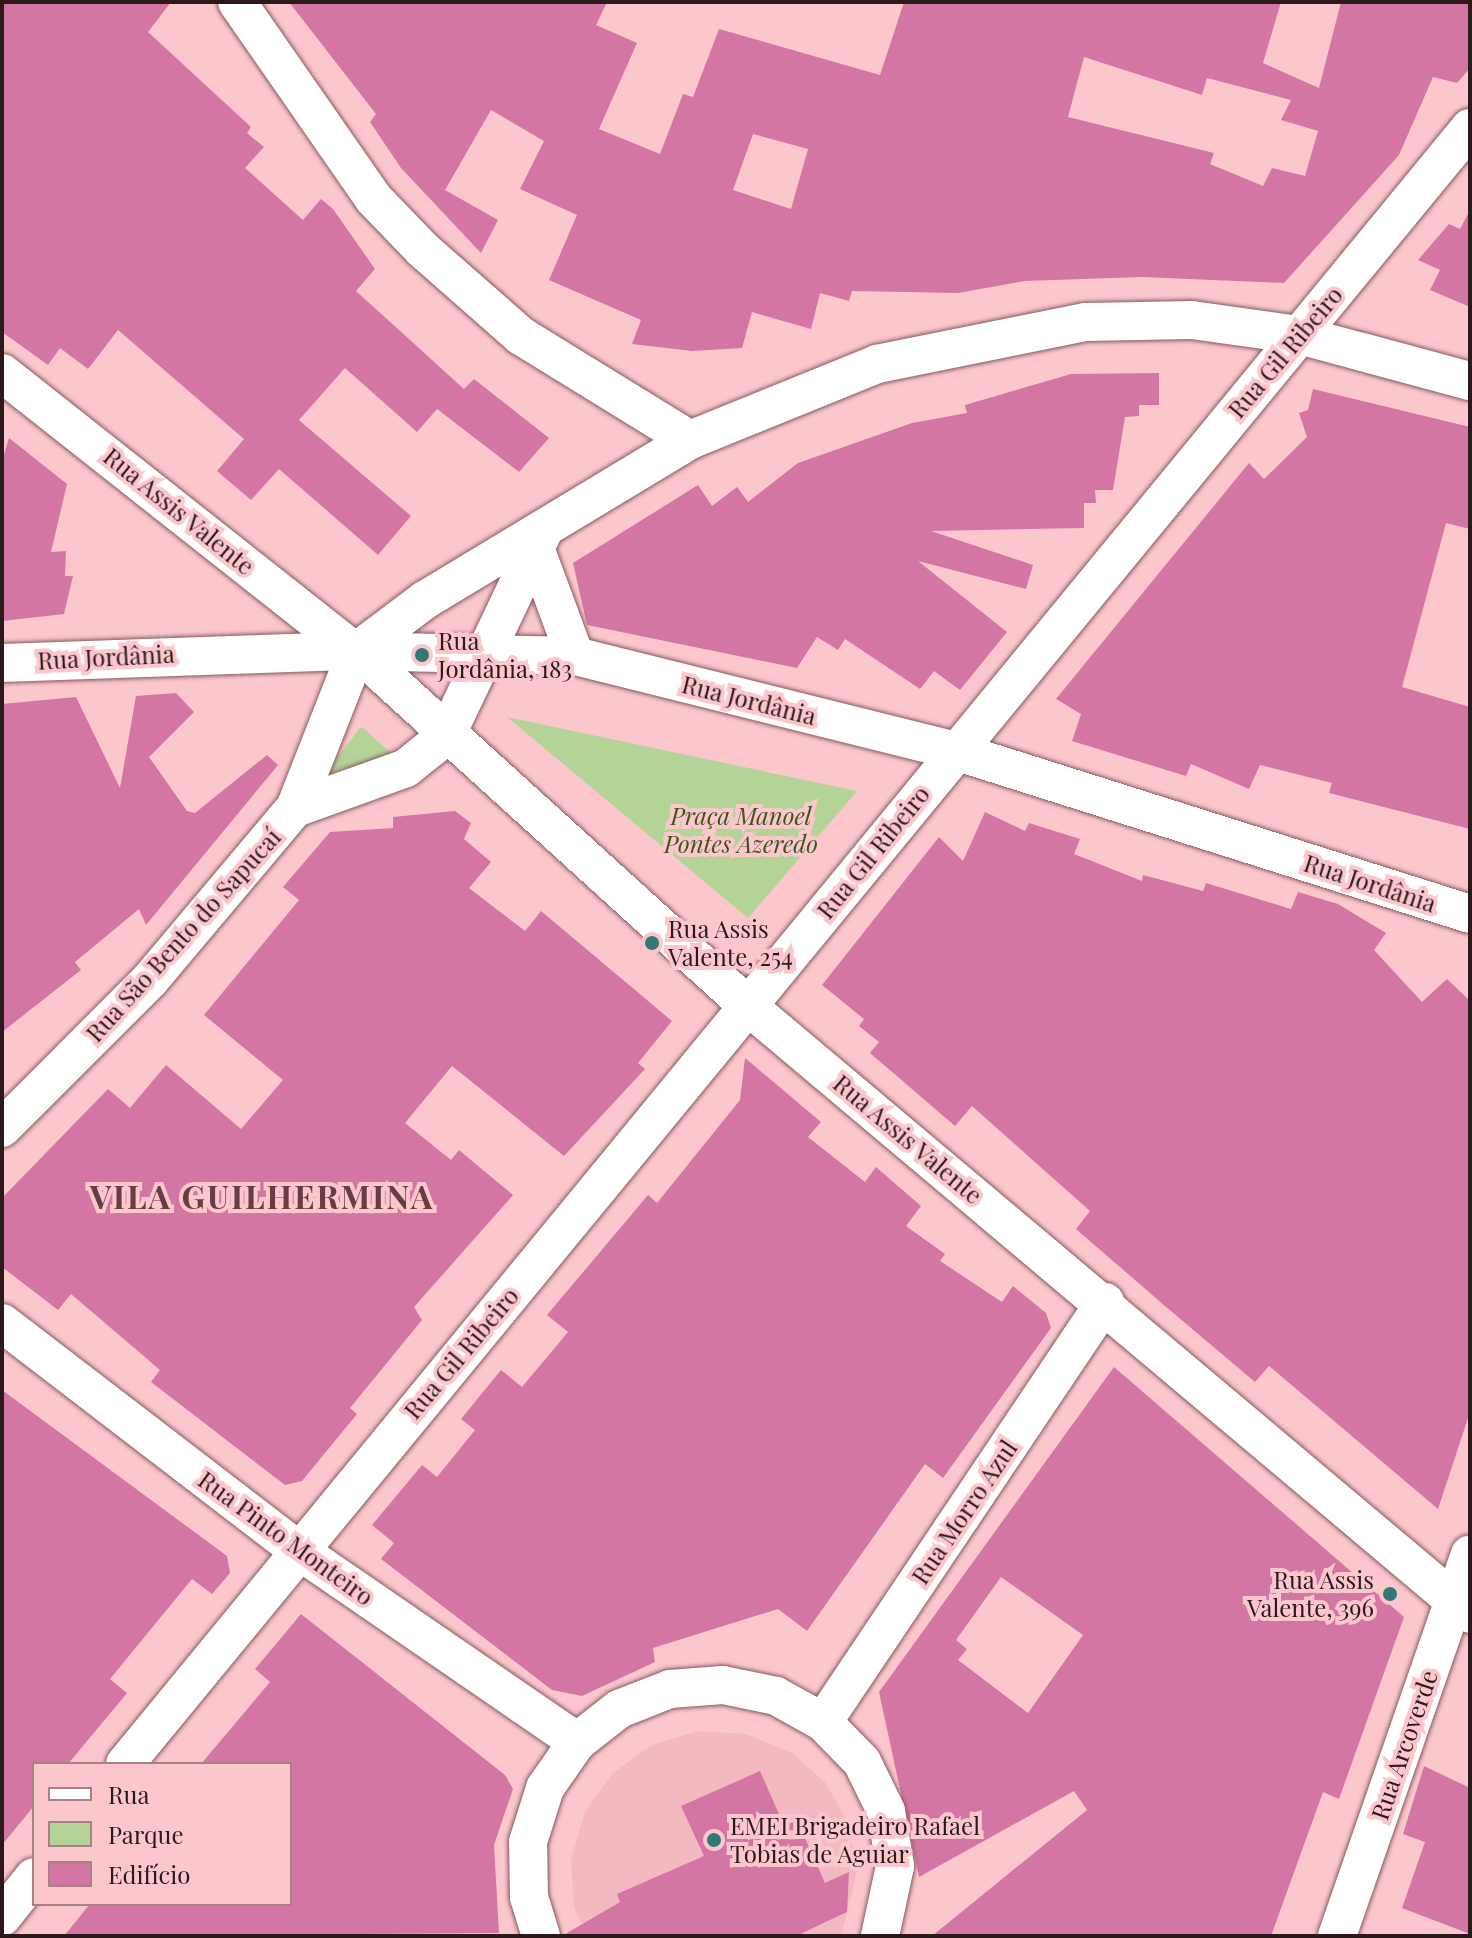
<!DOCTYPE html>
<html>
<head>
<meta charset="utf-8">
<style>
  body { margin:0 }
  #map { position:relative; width:1472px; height:1938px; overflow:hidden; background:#fbc7cd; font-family:"Playfair Display",serif }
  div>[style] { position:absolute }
  .built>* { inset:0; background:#f4b9c0 }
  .green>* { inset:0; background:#b3d397 }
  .building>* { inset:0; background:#d476a3 }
  .roads { filter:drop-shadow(0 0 2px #865a5f) drop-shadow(0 0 2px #865a5f) }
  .street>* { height:38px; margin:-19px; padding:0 19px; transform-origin:19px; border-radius:19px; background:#fff }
  .dots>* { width:22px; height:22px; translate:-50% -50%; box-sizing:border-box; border:4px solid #fbc7cd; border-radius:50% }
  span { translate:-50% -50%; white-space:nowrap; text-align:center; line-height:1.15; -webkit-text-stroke:8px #fbc7cd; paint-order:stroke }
  .street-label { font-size:24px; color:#2c191c }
  .poi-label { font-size:24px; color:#2c191c }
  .left { translate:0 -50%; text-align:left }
  .right { translate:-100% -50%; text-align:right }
  .park-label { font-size:24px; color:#3a5618; font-style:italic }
  .district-label { font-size:32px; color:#673d43; font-weight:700; letter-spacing:2px }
  .frame { position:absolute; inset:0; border:4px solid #2c191c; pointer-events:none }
  .legend { position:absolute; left:32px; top:1762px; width:260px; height:144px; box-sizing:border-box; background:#fbc7cd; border:2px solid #a88186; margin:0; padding:10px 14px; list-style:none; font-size:24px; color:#2c191c }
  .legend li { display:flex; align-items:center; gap:16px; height:40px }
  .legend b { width:40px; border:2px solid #a88186 }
</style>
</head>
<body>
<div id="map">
  <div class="built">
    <i style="clip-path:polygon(698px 1731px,746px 1734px,791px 1752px,825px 1782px,848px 1822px,858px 1868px,841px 1936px,587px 1936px,574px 1907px,571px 1859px,585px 1812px,613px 1773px,652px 1745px)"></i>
  </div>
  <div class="green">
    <i style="clip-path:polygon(507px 717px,857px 791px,748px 918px)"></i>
    <i style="clip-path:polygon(362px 727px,396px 758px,326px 773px,359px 729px)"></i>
  </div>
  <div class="building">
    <i style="clip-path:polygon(2px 2px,171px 2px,148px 32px,251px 127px,247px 133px,264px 147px,245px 168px,303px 220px,321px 199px,333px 209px,375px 269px,356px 291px,464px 389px,474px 379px,549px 438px,519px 472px,437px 409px,417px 432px,345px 368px,299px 420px,411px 516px,378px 555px,279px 469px,251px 500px,217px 471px,244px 439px,118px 330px,88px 369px,60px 348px,48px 365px,2px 332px)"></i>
    <i style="clip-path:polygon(evenodd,289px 2px,607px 2px,596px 25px,637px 43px,599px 129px,660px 154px,683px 94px,693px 97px,719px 29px,880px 75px,904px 2px,1281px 2px,1263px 63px,1319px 88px,1341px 2px,1470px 2px,1470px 68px,1457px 83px,1433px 77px,1399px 155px,1284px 283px,1142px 277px,1025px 281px,958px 293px,852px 291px,849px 301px,820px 293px,811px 329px,752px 312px,742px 348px,692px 351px,632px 344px,641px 320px,549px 280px,577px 215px,520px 189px,544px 141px,491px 110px,445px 190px,498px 220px,481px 253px,401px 168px,370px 122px,376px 114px,289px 2px,1084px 57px,1202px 95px,1207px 78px,1291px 100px,1281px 120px,1318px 131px,1305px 176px,1272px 168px,1263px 186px,1210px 164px,1214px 153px,1068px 117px,1084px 57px,289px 2px,753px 134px,808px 149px,791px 209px,733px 190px,753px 134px)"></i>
    <i style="clip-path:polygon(1470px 210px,1470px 307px,1430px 290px,1440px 270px,1418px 260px,1449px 224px,1460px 229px)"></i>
    <i style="clip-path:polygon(1159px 373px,1159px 405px,1139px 405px,1139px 416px,1125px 417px,1113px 490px,1095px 490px,1096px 503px,1084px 503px,1084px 528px,931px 531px,1033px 565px,1026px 589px,918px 561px,1007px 632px,960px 690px,934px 671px,920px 689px,845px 639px,838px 650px,817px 637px,797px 668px,587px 625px,573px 563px,698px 485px,712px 506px,737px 487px,748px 502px,798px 463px,912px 423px,967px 413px,965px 405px,1071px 374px)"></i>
    <i style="clip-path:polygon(1313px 389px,1470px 427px,1470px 529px,1446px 523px,1402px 687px,1470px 707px,1470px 829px,1329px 793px,1332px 783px,1260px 765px,1249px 789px,1191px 764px,1186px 776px,1072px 741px,1081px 714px,1056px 699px,1249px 463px,1264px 479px,1307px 437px,1299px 413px,1308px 410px)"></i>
    <i style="clip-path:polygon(9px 438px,67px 484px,51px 552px,66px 551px,65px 576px,73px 576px,64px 614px,2px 621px,2px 461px)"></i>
    <i style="clip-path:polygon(176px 693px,194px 712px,149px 757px,187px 811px,195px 813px,267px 755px,278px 765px,146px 925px,139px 909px,75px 962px,81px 970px,2px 1032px,2px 704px,76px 697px,120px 788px,136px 696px)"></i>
    <i style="clip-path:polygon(455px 811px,471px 823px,464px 839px,491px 862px,469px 888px,525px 931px,541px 911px,672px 1021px,638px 1063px,645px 1069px,564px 1156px,452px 1066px,405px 1123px,451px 1160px,459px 1150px,513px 1195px,414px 1307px,422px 1320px,350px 1408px,357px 1414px,302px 1481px,285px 1485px,151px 1382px,160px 1370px,71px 1294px,58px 1310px,2px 1267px,2px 1198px,108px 1089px,130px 1108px,166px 1065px,241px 1129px,283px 1080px,204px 1015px,299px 900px,283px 887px,330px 832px,393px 828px,393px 817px)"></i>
    <i style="clip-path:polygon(985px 812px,1025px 831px,1029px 823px,1080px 839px,1074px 854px,1142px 881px,1143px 875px,1203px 891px,1206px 883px,1291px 909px,1298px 892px,1338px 904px,1386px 933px,1374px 950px,1422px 1002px,1447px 979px,1470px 1001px,1470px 1412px,1438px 1509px,1269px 1366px,1255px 1382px,1165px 1306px,1076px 1229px,1090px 1211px,972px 1106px,955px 1126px,870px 1053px,879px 1042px,859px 1026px,864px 1019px,822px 985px,939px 837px,963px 861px)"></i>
    <i style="clip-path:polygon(745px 1058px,821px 1122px,808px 1137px,865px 1182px,876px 1167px,921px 1206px,906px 1226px,945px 1254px,940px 1261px,1002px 1302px,1013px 1286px,1046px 1313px,1051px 1328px,943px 1478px,925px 1464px,807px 1631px,778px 1609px,653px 1648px,655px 1662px,582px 1696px,552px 1690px,381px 1559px,394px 1543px,372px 1525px,422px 1465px,437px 1477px,475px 1430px,461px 1419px,501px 1370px,522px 1387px,568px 1332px,547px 1315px,648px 1195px,657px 1203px,740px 1100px)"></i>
    <i style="clip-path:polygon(evenodd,1114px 1367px,1404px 1617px,1339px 1799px,1323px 1792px,1271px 1936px,932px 1936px,1087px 1810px,1074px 1791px,919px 1877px,879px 1692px,1114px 1367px,1001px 1577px,1083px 1635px,1028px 1713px,958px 1660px,967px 1649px,956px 1640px,1001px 1577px)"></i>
    <i style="clip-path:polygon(2px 1390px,227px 1556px,230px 1573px,212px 1594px,192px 1579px,110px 1679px,127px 1693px,68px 1764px,34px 1764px,34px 1806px,2px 1845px)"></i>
    <i style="clip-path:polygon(301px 1614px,505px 1775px,513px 1789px,494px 1845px,499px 1933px,64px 1936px,90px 1904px,290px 1904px,290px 1764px,201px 1764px,270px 1682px,255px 1669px)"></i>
    <i style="clip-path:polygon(1424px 1766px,1470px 1788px,1470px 1934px,1402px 1908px,1425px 1842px,1403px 1834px)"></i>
    <i style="clip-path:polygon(760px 1771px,782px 1821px,795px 1816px,825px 1883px,849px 1872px,847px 1912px,796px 1936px,562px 1936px,620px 1902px,617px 1894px,704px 1856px,681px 1806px)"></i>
  </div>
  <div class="roads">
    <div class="street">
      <i style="left:237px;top:2px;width:239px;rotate:55.2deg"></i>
      <i style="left:373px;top:198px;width:71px;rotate:46.1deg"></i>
      <i style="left:422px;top:249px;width:132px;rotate:41.3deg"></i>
      <i style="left:521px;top:336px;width:198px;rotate:31.6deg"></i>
      <i style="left:2px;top:373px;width:449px;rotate:38.3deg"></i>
      <i style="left:535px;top:548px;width:115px;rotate:69.7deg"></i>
      <i style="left:357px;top:651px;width:530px;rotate:42.24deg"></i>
      <i style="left:749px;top:1007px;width:942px;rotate:40.09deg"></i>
      <i style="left:357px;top:651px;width:85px;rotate:-36.9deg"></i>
      <i style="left:425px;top:600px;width:310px;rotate:-31.1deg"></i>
      <i style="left:690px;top:440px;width:202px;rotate:-22.1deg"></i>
      <i style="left:877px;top:364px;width:213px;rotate:-11.4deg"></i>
      <i style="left:1086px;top:322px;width:106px;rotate:-1.1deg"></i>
      <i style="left:1192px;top:320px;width:108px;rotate:8deg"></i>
      <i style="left:1299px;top:335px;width:177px;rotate:15.1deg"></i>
      <i style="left:2px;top:663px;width:352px;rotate:-2deg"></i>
      <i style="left:354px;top:651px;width:221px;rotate:1.3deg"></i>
      <i style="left:575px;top:656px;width:392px;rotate:14deg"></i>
      <i style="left:955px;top:751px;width:540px;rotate:17.56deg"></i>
      <i style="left:295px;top:808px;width:118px;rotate:-19.8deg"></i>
      <i style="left:406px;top:768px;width:51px;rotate:-38.7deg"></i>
      <i style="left:446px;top:736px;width:224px;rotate:-64.6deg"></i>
      <i style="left:2px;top:1128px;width:209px;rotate:-45deg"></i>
      <i style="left:150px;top:980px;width:225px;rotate:-49.9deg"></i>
      <i style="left:295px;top:808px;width:169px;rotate:-68.5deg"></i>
      <i style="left:2px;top:1323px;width:373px;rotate:37.5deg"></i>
      <i style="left:298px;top:1550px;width:339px;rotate:34.5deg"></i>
      <i style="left:823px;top:1722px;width:506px;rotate:-56.12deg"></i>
      <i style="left:125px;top:1764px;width:2118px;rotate:-50.58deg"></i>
      <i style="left:2px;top:1917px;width:51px;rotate:-51.3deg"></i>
      <i style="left:541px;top:1936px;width:41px;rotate:-107.1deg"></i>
      <i style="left:529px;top:1897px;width:55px;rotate:-91deg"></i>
      <i style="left:528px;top:1842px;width:57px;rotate:-72.5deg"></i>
      <i style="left:545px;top:1788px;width:56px;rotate:-55.2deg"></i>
      <i style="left:577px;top:1742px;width:53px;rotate:-38.2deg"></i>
      <i style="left:619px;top:1709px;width:55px;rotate:-21.4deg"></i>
      <i style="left:670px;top:1689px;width:53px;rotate:-4.3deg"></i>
      <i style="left:723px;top:1685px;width:54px;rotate:11.7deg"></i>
      <i style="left:776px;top:1696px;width:54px;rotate:29deg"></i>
      <i style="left:823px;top:1722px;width:56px;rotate:45.7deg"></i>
      <i style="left:862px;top:1762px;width:55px;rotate:63.9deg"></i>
      <i style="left:886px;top:1811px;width:56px;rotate:80.7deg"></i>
      <i style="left:895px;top:1866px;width:72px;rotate:102.1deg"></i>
      <i style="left:1337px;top:1936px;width:404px;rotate:-70.8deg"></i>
    </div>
  </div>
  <div class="dots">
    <i style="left:422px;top:655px;background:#307975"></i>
    <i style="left:652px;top:943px;background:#307975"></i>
    <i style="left:1390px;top:1594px;background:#307975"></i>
    <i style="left:714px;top:1840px;background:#307975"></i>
  </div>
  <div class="street-label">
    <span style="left:1285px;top:352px;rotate:-50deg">Rua Gil Ribeiro</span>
    <span style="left:179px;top:511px;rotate:39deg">Rua Assis Valente</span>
    <span style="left:106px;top:657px;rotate:-3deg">Rua Jordânia</span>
    <span style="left:749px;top:700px;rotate:14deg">Rua Jordânia</span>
    <span style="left:873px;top:852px;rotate:-51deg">Rua Gil Ribeiro</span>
    <span style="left:1370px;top:883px;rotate:18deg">Rua Jordânia</span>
    <span style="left:183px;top:935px;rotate:-48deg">Rua São Bento do Sapucaí</span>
    <span style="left:908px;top:1139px;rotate:40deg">Rua Assis Valente</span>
    <span style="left:461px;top:1353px;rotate:-50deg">Rua Gil Ribeiro</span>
    <span style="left:964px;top:1512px;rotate:-56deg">Rua Morro Azul</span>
    <span style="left:286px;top:1538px;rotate:36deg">Rua Pinto Monteiro</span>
    <span style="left:1404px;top:1745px;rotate:-71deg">Rua Arcoverde</span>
  </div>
  <div class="poi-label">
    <span class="left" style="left:438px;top:655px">Rua<br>Jordânia, 183</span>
    <span class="left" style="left:668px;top:943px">Rua Assis<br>Valente, 254</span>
    <span class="right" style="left:1374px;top:1594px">Rua Assis<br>Valente, 396</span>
    <span class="left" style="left:730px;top:1840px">EMEI Brigadeiro Rafael<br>Tobias de Aguiar</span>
  </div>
  <div class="park-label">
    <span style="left:741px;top:830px">Praça Manoel<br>Pontes Azeredo</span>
  </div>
  <div class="district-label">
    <span style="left:262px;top:1196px">VILA GUILHERMINA</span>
  </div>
  <div class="frame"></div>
  <ul class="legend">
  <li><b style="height:10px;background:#fff"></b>Rua</li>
  <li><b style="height:22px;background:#b3d397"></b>Parque</li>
  <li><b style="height:22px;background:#d476a3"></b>Edifício</li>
  </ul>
</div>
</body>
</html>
